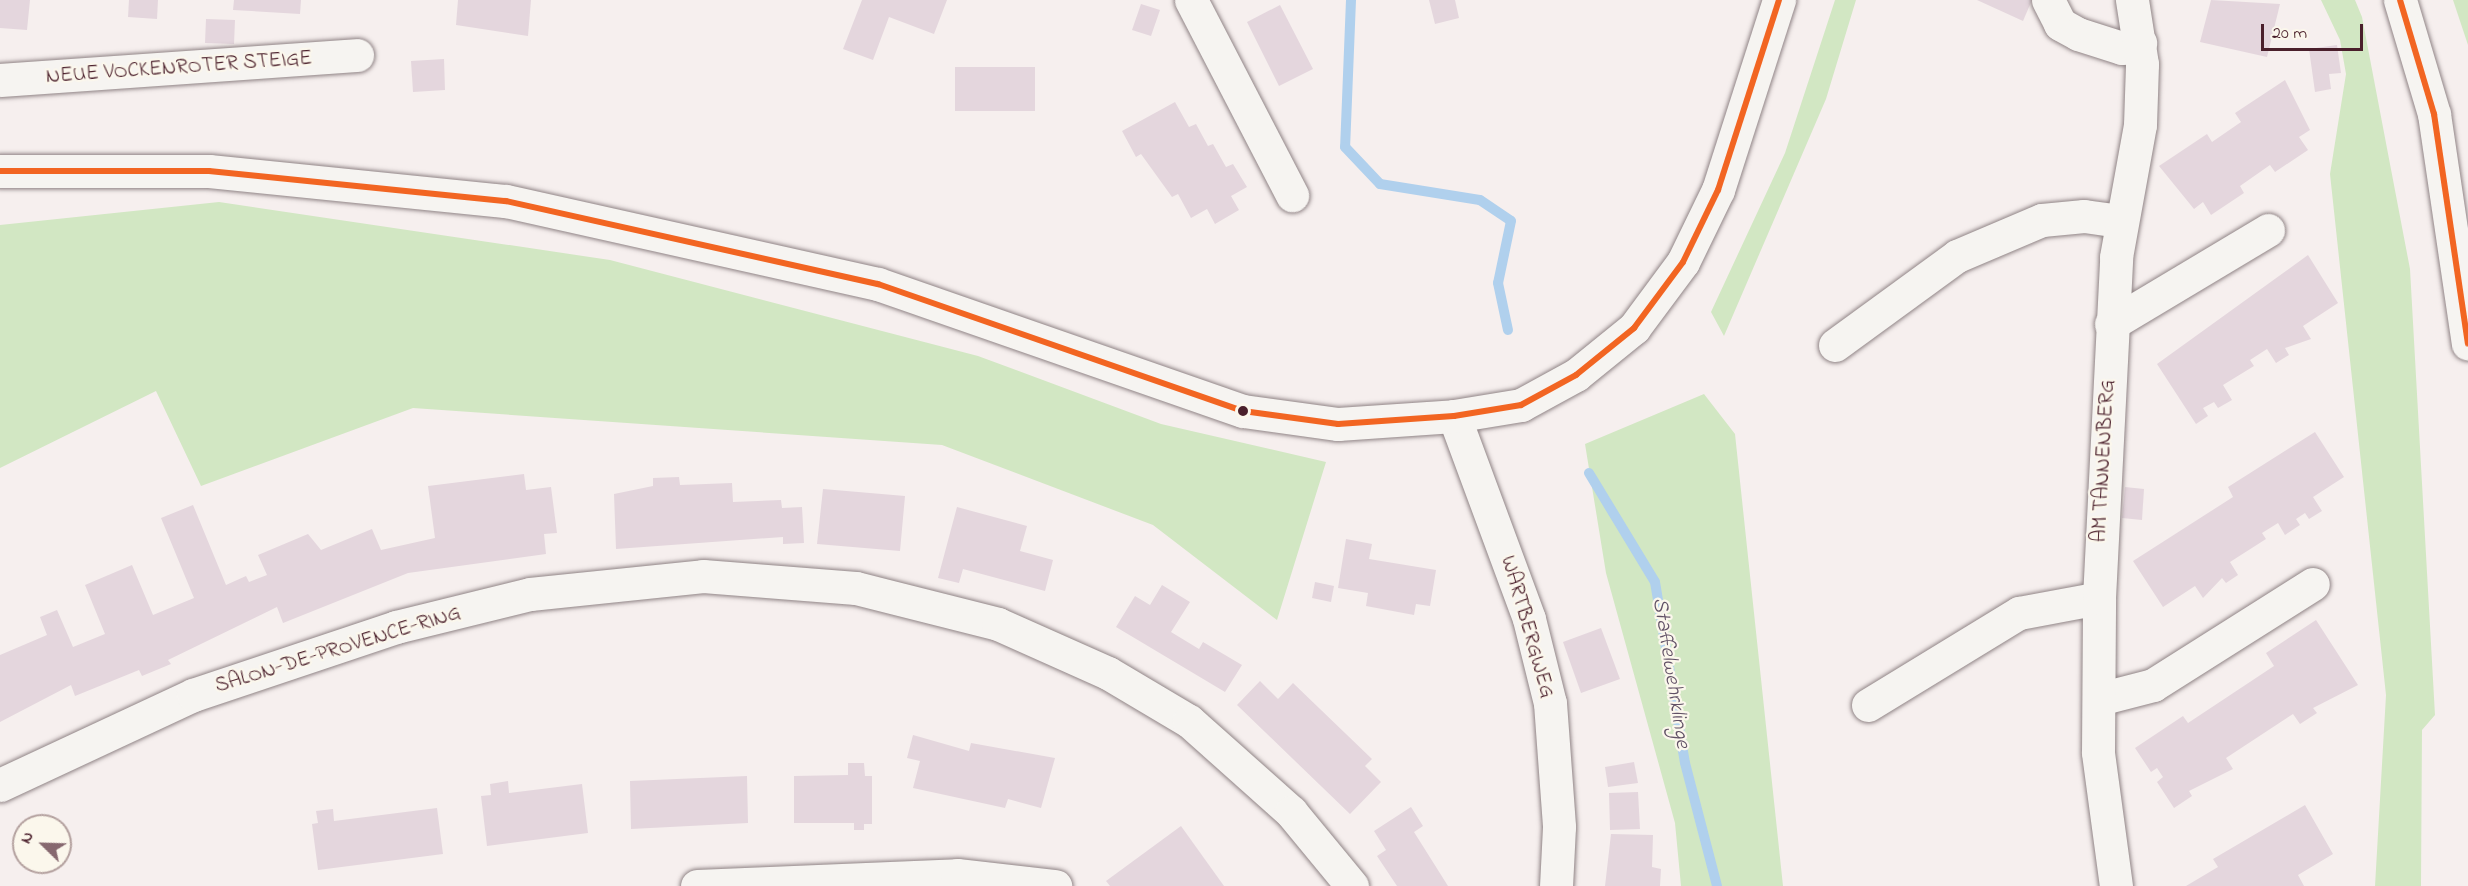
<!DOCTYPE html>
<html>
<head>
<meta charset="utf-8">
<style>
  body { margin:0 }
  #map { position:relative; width:2468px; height:886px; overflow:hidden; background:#f6efee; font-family:"Indie Flower",sans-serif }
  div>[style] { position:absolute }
  .green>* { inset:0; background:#d2e7c3 }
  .stream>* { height:10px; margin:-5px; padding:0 5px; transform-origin:5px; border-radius:5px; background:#b0d0ed }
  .building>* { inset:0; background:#e4d6dd }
  .roads { filter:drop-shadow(0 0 2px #908486) drop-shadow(0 0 2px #908486) }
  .minor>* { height:33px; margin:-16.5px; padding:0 16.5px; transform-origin:16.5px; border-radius:16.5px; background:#f6f4f1 }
  .major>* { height:33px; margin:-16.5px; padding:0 16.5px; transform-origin:16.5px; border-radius:16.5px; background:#f6f4f1 }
  .bus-1>* { height:6px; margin:-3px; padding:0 3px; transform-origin:3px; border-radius:3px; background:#f26522 }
  .dots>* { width:16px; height:16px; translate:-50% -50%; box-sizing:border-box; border:3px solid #fbf7ec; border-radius:50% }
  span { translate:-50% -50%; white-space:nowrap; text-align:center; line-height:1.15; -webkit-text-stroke:4.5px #fbf7ec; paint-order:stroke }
  .street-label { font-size:21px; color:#4a1f2b }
  .water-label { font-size:22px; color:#605065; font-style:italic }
  .north { position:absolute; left:12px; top:814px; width:60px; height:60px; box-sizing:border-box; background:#fbf7ec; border:2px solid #b4a19f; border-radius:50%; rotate:293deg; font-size:16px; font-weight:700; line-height:24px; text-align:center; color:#4a1f2b }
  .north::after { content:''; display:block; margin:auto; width:21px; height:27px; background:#86686f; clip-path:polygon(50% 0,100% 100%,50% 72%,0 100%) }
  .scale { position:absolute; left:2261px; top:24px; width:102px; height:27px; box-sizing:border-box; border:3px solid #4a1f2b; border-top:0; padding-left:8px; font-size:18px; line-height:21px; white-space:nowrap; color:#4a1f2b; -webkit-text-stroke:4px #fbf7ec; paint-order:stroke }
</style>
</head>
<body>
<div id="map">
  <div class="green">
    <i style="clip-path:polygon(1835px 0,1856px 0,1826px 99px,1724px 336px,1711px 312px,1785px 153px)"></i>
    <i style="clip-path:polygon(2321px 0,2355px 0,2362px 17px,2410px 269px,2435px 715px,2422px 730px,2421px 886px,2375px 886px,2386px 695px,2330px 174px,2346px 74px,2340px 40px)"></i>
    <i style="clip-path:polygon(2453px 0,2468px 0,2468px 45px)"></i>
    <i style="clip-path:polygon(219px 202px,610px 260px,978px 356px,1161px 424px,1326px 462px,1277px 620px,1153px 525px,942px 445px,413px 408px,201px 486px,156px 391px,0 468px,0 225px)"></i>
    <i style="clip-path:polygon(1704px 394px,1735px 434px,1783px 886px,1681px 886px,1675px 823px,1606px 573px,1585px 444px)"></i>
  </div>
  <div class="stream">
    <i style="left:1351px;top:0;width:147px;rotate:92.3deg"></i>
    <i style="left:1345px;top:147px;width:51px;rotate:46.6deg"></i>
    <i style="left:1380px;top:184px;width:101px;rotate:9.1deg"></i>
    <i style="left:1480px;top:200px;width:37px;rotate:34deg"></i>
    <i style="left:1511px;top:221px;width:63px;rotate:101.8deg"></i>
    <i style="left:1498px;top:283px;width:48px;rotate:78deg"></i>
    <i style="left:1589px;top:473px;width:127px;rotate:58.8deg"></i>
    <i style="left:1655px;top:582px;width:183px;rotate:80.6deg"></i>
    <i style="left:1685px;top:763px;width:127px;rotate:75.4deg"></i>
  </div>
  <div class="building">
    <i style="clip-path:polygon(0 0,30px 0,27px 30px,0 28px)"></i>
    <i style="clip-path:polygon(129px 0,158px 0,157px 19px,128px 17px)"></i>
    <i style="clip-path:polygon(234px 0,301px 0,300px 14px,233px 10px)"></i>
    <i style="clip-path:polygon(458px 0,531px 0,528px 36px,456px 25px)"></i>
    <i style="clip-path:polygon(862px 0,947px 0,934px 34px,889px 17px,873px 60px,843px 49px)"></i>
    <i style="clip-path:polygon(1429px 0,1455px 0,1459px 18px,1435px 24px)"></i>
    <i style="clip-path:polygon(1977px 0,2032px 0,2023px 21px)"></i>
    <i style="clip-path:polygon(2211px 0,2280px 4px,2267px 57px,2200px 42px)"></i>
    <i style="clip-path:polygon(1141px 4px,1160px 10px,1151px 36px,1132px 30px)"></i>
    <i style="clip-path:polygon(1280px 5px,1313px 69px,1279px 86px,1247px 22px)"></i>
    <i style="clip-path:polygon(206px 19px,235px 20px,234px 44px,205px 43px)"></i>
    <i style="clip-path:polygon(2337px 45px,2341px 73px,2329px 74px,2331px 89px,2315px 92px,2309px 49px)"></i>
    <i style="clip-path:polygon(444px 59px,445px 90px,413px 92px,411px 61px)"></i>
    <i style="clip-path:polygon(955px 67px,1035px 67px,1035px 111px,955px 111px)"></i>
    <i style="clip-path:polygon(2285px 80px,2310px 130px,2299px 137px,2308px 150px,2275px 172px,2270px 165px,2240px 186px,2244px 193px,2211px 215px,2203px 202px,2194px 209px,2159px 166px,2207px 134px,2212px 142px,2241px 122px,2235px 113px)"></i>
    <i style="clip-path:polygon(1175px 102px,1189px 127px,1196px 124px,1208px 146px,1213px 144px,1226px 167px,1233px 164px,1247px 187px,1231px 196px,1239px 210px,1215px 224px,1207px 209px,1191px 218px,1178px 194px,1172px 197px,1141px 154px,1136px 157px,1122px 131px)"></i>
    <i style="clip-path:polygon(2308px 255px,2338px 303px,2303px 326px,2311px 339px,2285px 348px,2289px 355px,2276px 363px,2267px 349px,2250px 360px,2254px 366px,2223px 385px,2232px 400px,2218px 408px,2214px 402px,2203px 408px,2208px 416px,2196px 424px,2157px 364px)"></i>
    <i style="clip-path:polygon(2315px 432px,2344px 477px,2313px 497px,2322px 511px,2309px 519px,2305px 513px,2296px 519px,2300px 525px,2285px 535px,2278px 523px,2262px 533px,2266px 539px,2230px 562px,2238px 575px,2226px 583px,2222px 578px,2203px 598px,2195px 586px,2163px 607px,2133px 561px,2233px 497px,2228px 487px)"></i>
    <i style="clip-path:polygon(524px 474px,526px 490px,551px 487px,557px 533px,544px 534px,546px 554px,408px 573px,283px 623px,277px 607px,168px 660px,171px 664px,142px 676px,139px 670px,75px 696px,71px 685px,0 722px,0 655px,47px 635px,40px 617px,57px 610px,73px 647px,105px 634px,85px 585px,132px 565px,153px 615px,194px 598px,161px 518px,193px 505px,226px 585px,246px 576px,249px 582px,267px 575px,258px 555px,308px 534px,321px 550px,372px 529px,381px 550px,435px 538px,428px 486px)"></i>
    <i style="clip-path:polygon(679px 477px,680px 485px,732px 483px,733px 502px,781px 500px,782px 508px,802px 507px,804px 543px,783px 544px,783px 537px,616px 549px,614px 494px,653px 486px,653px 478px)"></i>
    <i style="clip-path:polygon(2125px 487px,2144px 489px,2142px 520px,2122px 518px)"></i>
    <i style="clip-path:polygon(823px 489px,905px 496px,900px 551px,817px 544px)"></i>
    <i style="clip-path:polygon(957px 507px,1027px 526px,1020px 551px,1053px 560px,1045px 591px,963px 569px,959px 583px,938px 578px)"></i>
    <i style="clip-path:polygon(1346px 539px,1372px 544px,1369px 559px,1436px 570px,1430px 606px,1416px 604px,1414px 615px,1366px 606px,1368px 593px,1338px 588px)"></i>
    <i style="clip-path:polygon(1315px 582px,1334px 586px,1331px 602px,1312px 598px)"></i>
    <i style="clip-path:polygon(1162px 585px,1190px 602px,1171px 632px,1199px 649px,1203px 642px,1242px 665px,1225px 692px,1116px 627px,1135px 596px,1150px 605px)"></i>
    <i style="clip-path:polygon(2316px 620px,2358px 685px,2313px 708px,2317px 713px,2300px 724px,2293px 714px,2226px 758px,2233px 769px,2189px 791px,2192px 796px,2174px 808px,2157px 782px,2163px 777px,2157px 768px,2151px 772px,2135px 748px,2183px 716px,2188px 723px,2274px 666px,2266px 653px)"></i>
    <i style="clip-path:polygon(1601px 628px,1620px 679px,1581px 693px,1563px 642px)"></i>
    <i style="clip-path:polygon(1260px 681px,1278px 699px,1293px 683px,1372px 759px,1365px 766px,1381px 782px,1350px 814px,1237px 705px)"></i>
    <i style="clip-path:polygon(913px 735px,969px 751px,971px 743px,1055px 758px,1041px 808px,1008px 799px,1005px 808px,913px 788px,920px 761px,907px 758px)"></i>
    <i style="clip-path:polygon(1634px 762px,1638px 783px,1608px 787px,1605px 767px)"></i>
    <i style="clip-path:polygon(848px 763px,864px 763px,865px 776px,872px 776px,872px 824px,864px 824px,864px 830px,854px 830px,854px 823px,794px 823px,794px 776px,848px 775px)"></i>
    <i style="clip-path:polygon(747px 776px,748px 823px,631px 829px,630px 781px)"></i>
    <i style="clip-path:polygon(508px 781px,509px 793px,582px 784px,588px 833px,487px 846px,481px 796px,491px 795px,490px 784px)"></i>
    <i style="clip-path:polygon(1638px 792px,1640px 829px,1610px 830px,1609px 793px)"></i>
    <i style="clip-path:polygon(2305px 805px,2333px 854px,2298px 875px,2304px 886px,2186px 886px,2218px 867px,2213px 859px)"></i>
    <i style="clip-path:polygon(1411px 807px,1423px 826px,1414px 832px,1448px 886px,1397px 886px,1377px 856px,1386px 850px,1374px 831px)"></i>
    <i style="clip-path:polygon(437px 808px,443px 854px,318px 870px,312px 824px,318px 823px,316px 811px,333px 809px,334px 821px)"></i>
    <i style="clip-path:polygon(1181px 826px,1224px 886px,1110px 886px,1106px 881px)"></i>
    <i style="clip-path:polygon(1611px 834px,1653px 835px,1652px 867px,1661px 869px,1660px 886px,1605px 886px)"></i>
  </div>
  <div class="roads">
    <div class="minor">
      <i style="left:1191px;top:0;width:220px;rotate:62.6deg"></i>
      <i style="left:2048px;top:0;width:27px;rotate:63deg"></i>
      <i style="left:2060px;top:24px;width:21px;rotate:29deg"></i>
      <i style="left:2078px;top:34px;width:46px;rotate:17.7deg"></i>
      <i style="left:2122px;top:48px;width:19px;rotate:-16deg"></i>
      <i style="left:0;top:80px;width:358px;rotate:-4deg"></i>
      <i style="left:2111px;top:324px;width:183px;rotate:-30.9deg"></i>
      <i style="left:1835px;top:345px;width:151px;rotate:-36.1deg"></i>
      <i style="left:1957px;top:256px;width:92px;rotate:-23deg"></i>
      <i style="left:2042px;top:220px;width:42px;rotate:-5.4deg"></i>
      <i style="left:2084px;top:216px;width:37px;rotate:8deg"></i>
      <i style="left:1454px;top:416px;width:216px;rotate:69.7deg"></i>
      <i style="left:1529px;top:619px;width:87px;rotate:76deg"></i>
      <i style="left:1550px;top:703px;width:124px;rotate:85.8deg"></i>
      <i style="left:1559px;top:827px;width:59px;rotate:92.9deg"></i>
      <i style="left:2099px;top:699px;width:56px;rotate:-14.5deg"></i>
      <i style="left:2153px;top:685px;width:189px;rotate:-32.3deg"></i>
      <i style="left:1868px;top:705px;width:177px;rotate:-31.4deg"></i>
      <i style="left:2019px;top:613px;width:81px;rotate:-10.6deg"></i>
      <i style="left:0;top:785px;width:213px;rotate:-25deg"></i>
      <i style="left:193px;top:695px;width:214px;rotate:-18.5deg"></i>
      <i style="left:396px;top:627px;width:138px;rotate:-13.8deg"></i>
      <i style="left:530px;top:594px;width:174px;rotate:-5.9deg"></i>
      <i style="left:703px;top:576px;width:153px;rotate:4.5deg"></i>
      <i style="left:856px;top:588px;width:146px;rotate:14.2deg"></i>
      <i style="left:998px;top:624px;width:120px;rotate:24deg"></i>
      <i style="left:1108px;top:673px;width:94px;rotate:30.7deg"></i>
      <i style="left:1189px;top:721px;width:137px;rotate:41.7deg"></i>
      <i style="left:1291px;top:812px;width:96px;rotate:50.5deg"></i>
      <i style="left:697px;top:886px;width:260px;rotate:-2.4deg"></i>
      <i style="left:957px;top:875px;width:99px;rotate:6.4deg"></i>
      <i style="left:2116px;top:886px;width:135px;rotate:-97.7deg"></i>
      <i style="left:2098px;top:752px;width:154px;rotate:-89.6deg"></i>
      <i style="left:2099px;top:598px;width:341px;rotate:-87.1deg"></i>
      <i style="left:2116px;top:257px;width:134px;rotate:-79.7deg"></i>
      <i style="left:2140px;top:125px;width:61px;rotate:-88.1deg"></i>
      <i style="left:2142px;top:64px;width:65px;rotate:-98.9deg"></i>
    </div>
    <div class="major">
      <i style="left:2400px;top:0;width:119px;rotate:73.4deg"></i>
      <i style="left:2434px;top:114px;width:232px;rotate:81.6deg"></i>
      <i style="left:0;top:171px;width:209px"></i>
      <i style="left:209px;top:171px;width:299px;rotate:5.8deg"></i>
      <i style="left:506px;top:201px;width:381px;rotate:12.6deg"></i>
      <i style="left:878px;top:284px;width:386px;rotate:19.2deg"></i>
      <i style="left:1243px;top:411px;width:96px;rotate:7.8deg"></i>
      <i style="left:1338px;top:424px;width:116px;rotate:-3.9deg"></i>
      <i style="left:1454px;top:416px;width:68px;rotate:-9.3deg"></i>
      <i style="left:1521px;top:405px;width:63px;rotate:-28.6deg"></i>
      <i style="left:1576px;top:375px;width:75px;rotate:-39deg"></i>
      <i style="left:1634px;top:328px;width:82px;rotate:-53.4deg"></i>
      <i style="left:1683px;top:262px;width:80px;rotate:-64.1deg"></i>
      <i style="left:1718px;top:190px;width:200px;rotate:-72.2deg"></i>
    </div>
  </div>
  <div class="bus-1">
    <i style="left:2400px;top:0;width:119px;rotate:73.4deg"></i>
    <i style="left:2434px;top:114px;width:232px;rotate:81.6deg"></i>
    <i style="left:0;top:171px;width:209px"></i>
    <i style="left:209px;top:171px;width:299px;rotate:5.8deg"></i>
    <i style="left:506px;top:201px;width:381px;rotate:12.6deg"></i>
    <i style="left:878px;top:284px;width:386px;rotate:19.2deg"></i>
    <i style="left:1243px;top:411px;width:96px;rotate:7.8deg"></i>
    <i style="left:1338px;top:424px;width:116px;rotate:-3.9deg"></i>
    <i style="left:1454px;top:416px;width:68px;rotate:-9.3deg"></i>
    <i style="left:1521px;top:405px;width:63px;rotate:-28.6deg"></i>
    <i style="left:1576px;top:375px;width:75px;rotate:-39deg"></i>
    <i style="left:1634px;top:328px;width:82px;rotate:-53.4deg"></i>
    <i style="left:1683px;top:262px;width:80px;rotate:-64.1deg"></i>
    <i style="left:1718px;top:190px;width:200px;rotate:-72.2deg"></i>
  </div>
  <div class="dots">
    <i style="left:1243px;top:411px;background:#4a1f2b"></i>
  </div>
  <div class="street-label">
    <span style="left:179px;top:68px;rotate:-4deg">NEUE VOCKENROTER STEIGE</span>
    <span style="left:2104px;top:461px;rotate:-87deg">AM TANNENBERG</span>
    <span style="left:1527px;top:627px;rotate:74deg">WARTBERGWEG</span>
    <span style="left:338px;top:650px;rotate:-17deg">SALON-DE-PROVENCE-RING</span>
  </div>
  <div class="water-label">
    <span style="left:1670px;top:673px;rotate:81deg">Staffelwehrklinge</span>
  </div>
  <div class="north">N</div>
  <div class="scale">20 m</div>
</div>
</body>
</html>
